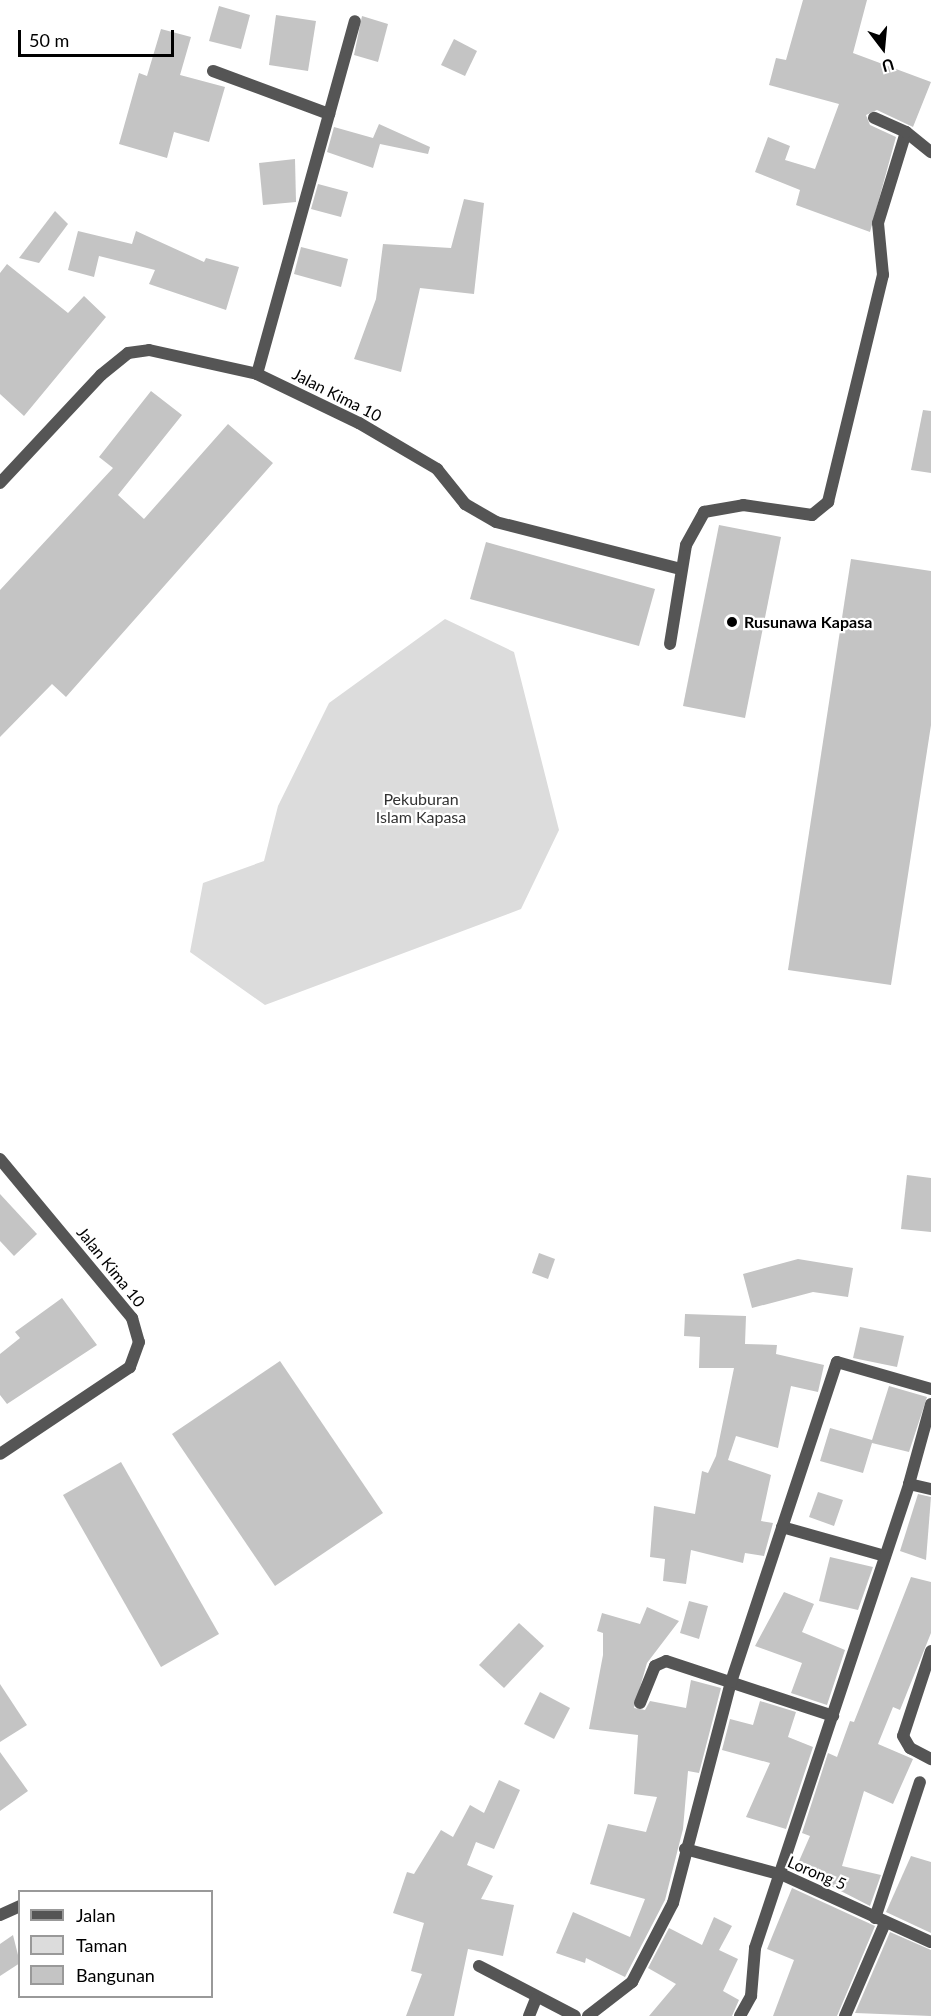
<!DOCTYPE html>
<html>
<head>
<meta charset="utf-8">
<style>
  body { margin:0 }
  #map { position:relative; width:931px; height:2016px; overflow:hidden; background:#fff; font-family:Lato,sans-serif }
  div>[style] { position:absolute }
  .green>* { inset:0; background:#dcdcdc }
  .building>* { inset:0; background:#c4c4c4 }
  .street>* { height:12px; margin:-6px; padding:0 6px; transform-origin:6px; border-radius:6px; background:#555 }
  .dots>* { width:16px; height:16px; translate:-50% -50%; box-sizing:border-box; border:3px solid #fff; border-radius:50% }
  span { translate:-50% -50%; white-space:nowrap; text-align:center; line-height:1.15; -webkit-text-stroke:4.5px #fff; paint-order:stroke }
  .street-label { font-size:16px; color:#000 }
  .poi-label { font-size:16px; color:#000; font-weight:700 }
  .left { translate:0 -50%; text-align:left }
  .park-label { font-size:16px; color:#333 }
  .legend { position:absolute; left:18px; top:1890px; width:195px; height:108px; box-sizing:border-box; background:#fff; border:2px solid #999; margin:0; padding:8px 10px; list-style:none; font-size:18px; color:#000 }
  .legend li { display:flex; align-items:center; gap:12px; height:30px }
  .legend b { width:30px; border:2px solid #999 }
  .north { position:absolute; left:853px; top:18px; width:60px; height:60px; -webkit-text-stroke:4px #fff; paint-order:stroke; rotate:164deg; font-size:16px; font-weight:700; line-height:24px; text-align:center; color:#000 }
  .north::after { content:''; display:block; margin:auto; width:21px; height:27px; background:#000; clip-path:polygon(50% 0,100% 100%,50% 72%,0 100%) }
  .scale { position:absolute; left:18px; top:30px; width:156px; height:27px; box-sizing:border-box; border:3px solid #000; border-top:0; padding-left:8px; font-size:18px; line-height:21px; white-space:nowrap; color:#000; -webkit-text-stroke:4px #fff; paint-order:stroke }
</style>
</head>
<body>
<div id="map">
  <div class="green">
    <i style="clip-path:polygon(445px 619px,514px 652px,559px 830px,521px 909px,265px 1005px,190px 952px,203px 883px,264px 861px,278px 806px,329px 703px)"></i>
  </div>
  <div class="building">
    <i style="clip-path:polygon(803px 0,867px 0,853px 53px,931px 82px,913px 127px,877px 110px,866px 115px,870px 125px,896px 137px,870px 232px,796px 205px,800px 190px,755px 172px,768px 137px,790px 146px,785px 160px,815px 169px,839px 104px,769px 85px,776px 58px,786px 60px)"></i>
    <i style="clip-path:polygon(219px 6px,250px 15px,241px 49px,209px 41px)"></i>
    <i style="clip-path:polygon(276px 15px,316px 21px,308px 71px,269px 65px)"></i>
    <i style="clip-path:polygon(362px 16px,388px 24px,378px 62px,354px 55px)"></i>
    <i style="clip-path:polygon(161px 29px,191px 37px,180px 75px,225px 87px,209px 142px,174px 132px,167px 158px,119px 144px,139px 73px,147px 76px)"></i>
    <i style="clip-path:polygon(454px 39px,477px 51px,465px 76px,441px 65px)"></i>
    <i style="clip-path:polygon(379px 124px,430px 147px,428px 154px,380px 144px,373px 168px,327px 152px,334px 127px,373px 138px)"></i>
    <i style="clip-path:polygon(295px 159px,296px 202px,263px 205px,259px 163px)"></i>
    <i style="clip-path:polygon(318px 184px,348px 192px,341px 217px,311px 209px)"></i>
    <i style="clip-path:polygon(464px 199px,484px 203px,474px 294px,420px 288px,401px 372px,354px 359px,376px 299px,383px 244px,451px 248px)"></i>
    <i style="clip-path:polygon(55px 211px,68px 224px,39px 263px,19px 258px)"></i>
    <i style="clip-path:polygon(78px 231px,132px 244px,136px 231px,204px 262px,206px 258px,239px 267px,226px 310px,149px 284px,155px 270px,99px 256px,94px 277px,68px 270px)"></i>
    <i style="clip-path:polygon(301px 247px,348px 259px,341px 287px,294px 274px)"></i>
    <i style="clip-path:polygon(7px 264px,68px 313px,84px 296px,106px 317px,24px 416px,0 394px,0 273px)"></i>
    <i style="clip-path:polygon(151px 391px,182px 415px,118px 495px,144px 519px,228px 424px,273px 463px,66px 697px,52px 684px,0 737px,0 590px,113px 468px,99px 457px)"></i>
    <i style="clip-path:polygon(923px 410px,931px 411px,931px 473px,911px 470px)"></i>
    <i style="clip-path:polygon(719px 525px,781px 537px,745px 718px,683px 706px)"></i>
    <i style="clip-path:polygon(486px 542px,655px 589px,639px 646px,470px 599px)"></i>
    <i style="clip-path:polygon(851px 559px,931px 571px,931px 725px,891px 985px,788px 970px)"></i>
    <i style="clip-path:polygon(907px 1175px,931px 1178px,931px 1232px,901px 1229px)"></i>
    <i style="clip-path:polygon(0 1194px,37px 1234px,14px 1256px,0 1241px)"></i>
    <i style="clip-path:polygon(539px 1253px,555px 1259px,548px 1279px,532px 1273px)"></i>
    <i style="clip-path:polygon(798px 1259px,853px 1268px,848px 1297px,813px 1292px,752px 1308px,743px 1274px)"></i>
    <i style="clip-path:polygon(62px 1298px,97px 1345px,7px 1404px,0 1395px,0 1354px,20px 1338px,15px 1332px)"></i>
    <i style="clip-path:polygon(685px 1314px,746px 1316px,745px 1344px,777px 1345px,776px 1354px,824px 1365px,818px 1392px,791px 1386px,778px 1448px,736px 1436px,728px 1460px,771px 1475px,761px 1521px,773px 1523px,764px 1556px,745px 1553px,743px 1563px,691px 1550px,686px 1584px,663px 1581px,665px 1559px,650px 1557px,654px 1506px,695px 1514px,702px 1471px,708px 1473px,716px 1456px,734px 1368px,699px 1368px,700px 1337px,684px 1336px)"></i>
    <i style="clip-path:polygon(860px 1327px,904px 1336px,897px 1367px,853px 1358px)"></i>
    <i style="clip-path:polygon(280px 1361px,383px 1513px,275px 1586px,172px 1434px)"></i>
    <i style="clip-path:polygon(889px 1386px,927px 1397px,909px 1452px,872px 1443px,863px 1473px,820px 1461px,830px 1428px,872px 1440px)"></i>
    <i style="clip-path:polygon(121px 1462px,219px 1634px,161px 1667px,63px 1495px)"></i>
    <i style="clip-path:polygon(818px 1492px,843px 1500px,834px 1526px,809px 1517px)"></i>
    <i style="clip-path:polygon(918px 1494px,931px 1497px,926px 1560px,900px 1551px)"></i>
    <i style="clip-path:polygon(830px 1557px,873px 1567px,858px 1610px,819px 1601px)"></i>
    <i style="clip-path:polygon(911px 1577px,931px 1582px,931px 1633px,900px 1710px,893px 1707px,878px 1744px,913px 1759px,893px 1804px,864px 1791px,842px 1866px,881px 1875px,870px 1906px,796px 1868px,810px 1836px,802px 1833px,828px 1753px,837px 1757px,850px 1721px,854px 1722px)"></i>
    <i style="clip-path:polygon(784px 1592px,814px 1604px,802px 1632px,845px 1650px,827px 1705px,791px 1693px,802px 1663px,755px 1646px)"></i>
    <i style="clip-path:polygon(689px 1601px,708px 1606px,699px 1639px,680px 1633px)"></i>
    <i style="clip-path:polygon(647px 1607px,679px 1621px,647px 1663px,634px 1708px,645px 1710px,650px 1701px,686px 1708px,691px 1680px,721px 1688px,699px 1773px,688px 1771px,683px 1829px,665px 1900px,625px 1977px,586px 1958px,585px 1963px,556px 1953px,573px 1912px,630px 1937px,645px 1899px,590px 1884px,608px 1824px,646px 1832px,657px 1797px,634px 1794px,638px 1735px,589px 1729px,603px 1655px,603px 1633px,597px 1631px,602px 1613px,640px 1624px)"></i>
    <i style="clip-path:polygon(519px 1623px,544px 1646px,504px 1688px,479px 1665px)"></i>
    <i style="clip-path:polygon(0 1684px,27px 1725px,0 1742px)"></i>
    <i style="clip-path:polygon(540px 1692px,570px 1708px,554px 1739px,524px 1724px)"></i>
    <i style="clip-path:polygon(760px 1701px,796px 1712px,788px 1737px,813px 1747px,786px 1829px,746px 1817px,770px 1763px,722px 1750px,730px 1719px,753px 1725px)"></i>
    <i style="clip-path:polygon(0 1752px,28px 1791px,0 1811px)"></i>
    <i style="clip-path:polygon(499px 1780px,520px 1790px,494px 1849px,476px 1842px,467px 1865px,493px 1876px,481px 1899px,514px 1905px,503px 1956px,468px 1949px,454px 2016px,406px 2016px,422px 1974px,411px 1971px,424px 1923px,393px 1913px,407px 1872px,414px 1874px,441px 1830px,453px 1837px,470px 1805px,484px 1813px)"></i>
    <i style="clip-path:polygon(911px 1856px,931px 1862px,931px 1933px,886px 1912px)"></i>
    <i style="clip-path:polygon(792px 1888px,875px 1926px,837px 2016px,773px 2016px,794px 1960px,767px 1949px)"></i>
    <i style="clip-path:polygon(714px 1917px,732px 1926px,719px 1950px,738px 1959px,723px 1991px,739px 2000px,732px 2016px,649px 2016px,676px 1984px,648px 1968px,669px 1928px,702px 1945px)"></i>
    <i style="clip-path:polygon(890px 1932px,931px 1950px,931px 2016px,855px 2013px)"></i>
    <i style="clip-path:polygon(13px 1935px,20px 1963px,0 1976px,0 1944px)"></i>
  </div>
  <div class="street">
    <i style="left:213px;top:71px;width:124px;rotate:20.3deg"></i>
    <i style="left:906px;top:132px;width:32px;rotate:39deg"></i>
    <i style="left:257px;top:374px;width:366px;rotate:-74.5deg"></i>
    <i style="left:0;top:483px;width:148px;rotate:-46.9deg"></i>
    <i style="left:101px;top:375px;width:35px;rotate:-39deg"></i>
    <i style="left:128px;top:353px;width:21px;rotate:-8deg"></i>
    <i style="left:149px;top:350px;width:111px;rotate:12.5deg"></i>
    <i style="left:257px;top:374px;width:113px;rotate:25.7deg"></i>
    <i style="left:359px;top:423px;width:91px;rotate:30.5deg"></i>
    <i style="left:437px;top:469px;width:45px;rotate:51.3deg"></i>
    <i style="left:465px;top:504px;width:36px;rotate:30deg"></i>
    <i style="left:496px;top:522px;width:191px;rotate:14.3deg"></i>
    <i style="left:670px;top:644px;width:100px;rotate:-80.8deg"></i>
    <i style="left:686px;top:545px;width:38px;rotate:-61deg"></i>
    <i style="left:704px;top:512px;width:40px;rotate:-10deg"></i>
    <i style="left:743px;top:505px;width:70px;rotate:8.2deg"></i>
    <i style="left:812px;top:515px;width:21px;rotate:-39deg"></i>
    <i style="left:828px;top:502px;width:234px;rotate:-76.4deg"></i>
    <i style="left:883px;top:275px;width:52px;rotate:-95.5deg"></i>
    <i style="left:878px;top:223px;width:95px;rotate:-72.9deg"></i>
    <i style="left:906px;top:132px;width:35px;rotate:-156deg"></i>
    <i style="left:0;top:1159px;width:207px;rotate:50.3deg"></i>
    <i style="left:132px;top:1318px;width:25px;rotate:74deg"></i>
    <i style="left:139px;top:1342px;width:27px;rotate:110deg"></i>
    <i style="left:130px;top:1367px;width:156px;rotate:146.2deg"></i>
    <i style="left:909px;top:1484px;width:83px;rotate:-74.6deg"></i>
    <i style="left:782px;top:1527px;width:107px;rotate:15.7deg"></i>
    <i style="left:931px;top:1651px;width:89px;rotate:108.2deg"></i>
    <i style="left:903px;top:1736px;width:14px;rotate:60deg"></i>
    <i style="left:910px;top:1748px;width:24px;rotate:28deg"></i>
    <i style="left:640px;top:1703px;width:40px;rotate:-68deg"></i>
    <i style="left:655px;top:1666px;width:12px;rotate:-24deg"></i>
    <i style="left:666px;top:1661px;width:176px;rotate:18.2deg"></i>
    <i style="left:685px;top:1849px;width:101px;rotate:14.9deg"></i>
    <i style="left:783px;top:1875px;width:162px;rotate:24.4deg"></i>
    <i style="left:0;top:1915px;width:22px;rotate:-24deg"></i>
    <i style="left:875px;top:1918px;width:143px;rotate:-71.7deg"></i>
    <i style="left:479px;top:1966px;width:108px;rotate:27.5deg"></i>
    <i style="left:529px;top:2016px;width:18px;rotate:-68deg"></i>
    <i style="left:588px;top:2016px;width:56px;rotate:-37.7deg"></i>
    <i style="left:632px;top:1982px;width:89px;rotate:-62.6deg"></i>
    <i style="left:673px;top:1903px;width:228px;rotate:-75.3deg"></i>
    <i style="left:731px;top:1682px;width:337px;rotate:-71.7deg"></i>
    <i style="left:837px;top:1362px;width:98px;rotate:16deg"></i>
    <i style="left:740px;top:2016px;width:23px;rotate:-61deg"></i>
    <i style="left:751px;top:1996px;width:48px;rotate:-85.2deg"></i>
    <i style="left:755px;top:1948px;width:489px;rotate:-71.6deg"></i>
    <i style="left:909px;top:1484px;width:23px;rotate:13deg"></i>
    <i style="left:845px;top:2016px;width:101px;rotate:-66.7deg"></i>
  </div>
  <div class="dots">
    <i style="left:732px;top:622px;background:#000"></i>
  </div>
  <div class="street-label">
    <span style="left:337px;top:395px;rotate:27deg">Jalan Kima 10</span>
    <span style="left:111px;top:1267px;rotate:51deg">Jalan Kima 10</span>
    <span style="left:817px;top:1873px;rotate:23deg">Lorong 5</span>
  </div>
  <div class="poi-label">
    <span class="left" style="left:744px;top:622px">Rusunawa Kapasa</span>
  </div>
  <div class="park-label">
    <span style="left:421px;top:808px">Pekuburan<br>Islam Kapasa</span>
  </div>
  <ul class="legend">
  <li><b style="height:8px;background:#555"></b>Jalan</li>
  <li><b style="height:16px;background:#dcdcdc"></b>Taman</li>
  <li><b style="height:16px;background:#c4c4c4"></b>Bangunan</li>
  </ul>
  <div class="north">U</div>
  <div class="scale">50 m</div>
</div>
</body>
</html>
